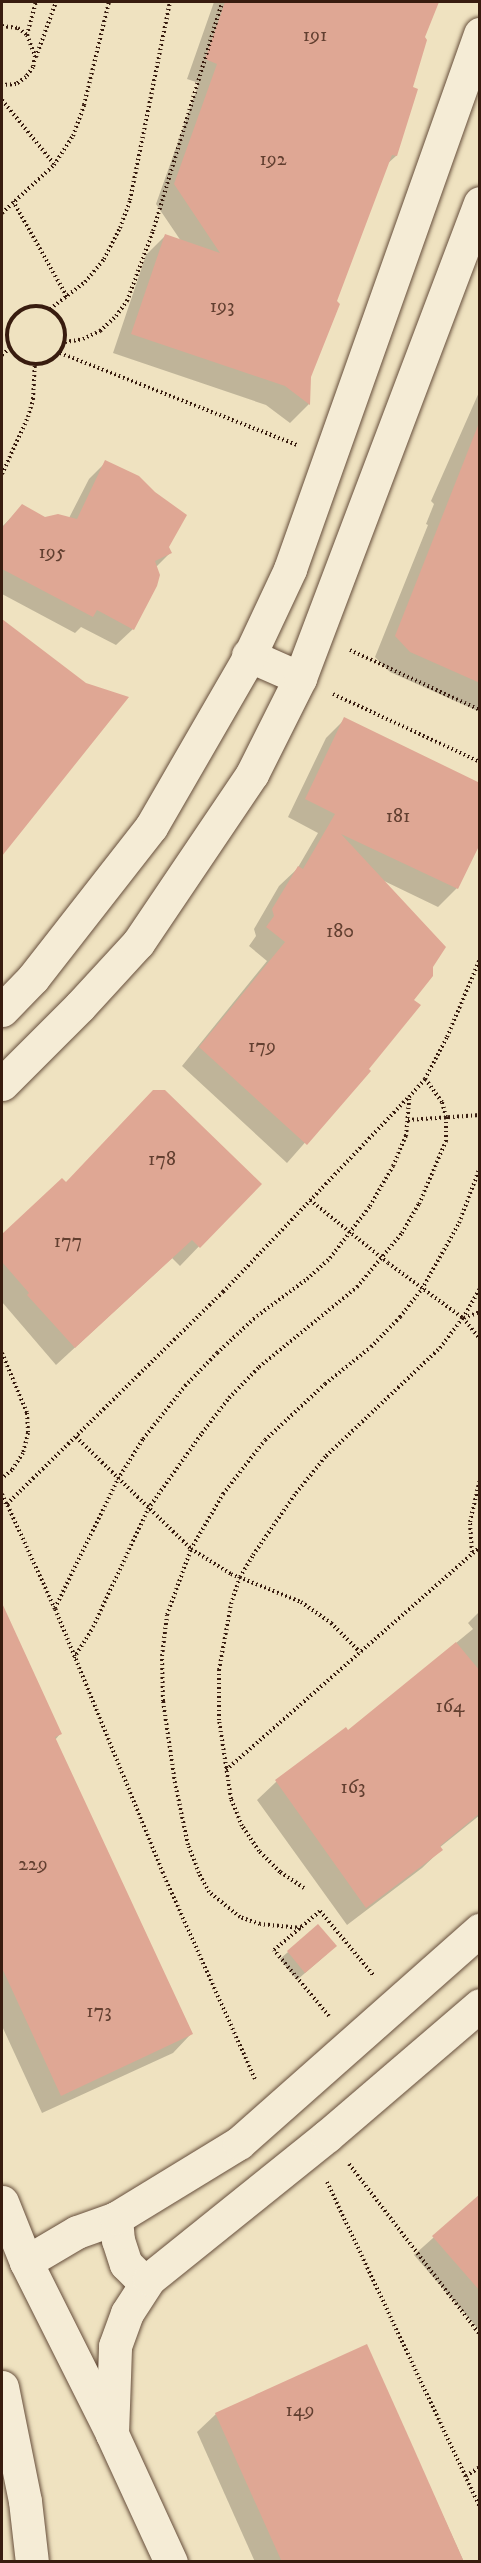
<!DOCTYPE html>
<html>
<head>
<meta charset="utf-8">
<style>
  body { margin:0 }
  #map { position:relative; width:481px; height:2563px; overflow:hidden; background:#efe2c0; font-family:"IM FELL DW Pica",serif }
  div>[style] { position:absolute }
  .shadow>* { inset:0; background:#0003 }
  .building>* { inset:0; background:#dfa794 }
  .path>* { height:4px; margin-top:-2px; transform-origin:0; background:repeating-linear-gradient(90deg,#381c0f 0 1.5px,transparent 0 4.5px) }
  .path>.ring { margin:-2px; padding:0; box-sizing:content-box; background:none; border:4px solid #381c0f; border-radius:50% }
  .roads { filter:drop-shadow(0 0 2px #664e3b) drop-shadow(0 0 2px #664e3b) }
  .minor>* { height:33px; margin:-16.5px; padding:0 16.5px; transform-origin:16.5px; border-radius:16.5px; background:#f5ecd6 }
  span { translate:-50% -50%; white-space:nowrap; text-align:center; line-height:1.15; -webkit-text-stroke:4.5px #f5ecd6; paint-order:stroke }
  .number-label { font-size:20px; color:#623f30 }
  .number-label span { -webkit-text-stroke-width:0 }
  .frame { position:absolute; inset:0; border:3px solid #381c0f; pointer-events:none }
</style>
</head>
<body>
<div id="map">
  <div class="shadow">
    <i style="clip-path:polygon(214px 2px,438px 2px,424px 37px,396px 156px,386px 165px,309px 376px,309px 404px,290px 423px,266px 405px,113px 353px,146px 255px,165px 236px,181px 241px,156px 204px,199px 83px,187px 79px)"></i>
    <i style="clip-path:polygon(480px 390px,480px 712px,390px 672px,375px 657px,428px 525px,426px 524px,434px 504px,431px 501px)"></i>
    <i style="clip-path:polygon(106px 462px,170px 553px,156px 567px,133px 629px,116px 645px,81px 627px,75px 633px,2px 594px,2px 527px,22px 506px,44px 519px,69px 518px,89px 479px)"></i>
    <i style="clip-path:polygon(2px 621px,85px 684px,127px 698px,2px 854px)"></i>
    <i style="clip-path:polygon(345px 719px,457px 888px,438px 907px,382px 880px,412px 1000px,366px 1070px,368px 1071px,287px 1163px,182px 1066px,267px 961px,249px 946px,256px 936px,254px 929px,279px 886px,297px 869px,318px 833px,288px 817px,326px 738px)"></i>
    <i style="clip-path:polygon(62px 1180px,65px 1183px,259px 1184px,180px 1266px,172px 1258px,56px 1365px,2px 1302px,2px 1236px)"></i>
    <i style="clip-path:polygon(480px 1611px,480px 1815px,439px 1848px,441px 1850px,422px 1868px,347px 1925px,257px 1800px,276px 1782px,345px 1729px,348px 1732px,473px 1629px,468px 1623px)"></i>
    <i style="clip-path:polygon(14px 1634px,60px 1734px,55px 1740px,191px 2034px,173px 2053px,42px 2113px,2px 2026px,2px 1640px)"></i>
    <i style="clip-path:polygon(288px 1952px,327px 1954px,297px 1980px,280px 1959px)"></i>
    <i style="clip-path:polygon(480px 2196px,480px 2331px,414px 2255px)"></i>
    <i style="clip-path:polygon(366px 2346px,464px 2562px,255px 2562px,197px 2432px,216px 2414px)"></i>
  </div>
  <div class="building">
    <i style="clip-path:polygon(225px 2px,439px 2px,425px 37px,427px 40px,413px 87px,418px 89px,397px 156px,392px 155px,337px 301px,340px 304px,311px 377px,310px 405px,285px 386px,131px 334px,165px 234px,220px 253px,174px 184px,217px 64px,205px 59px)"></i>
    <i style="clip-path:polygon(479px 423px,480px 423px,480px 683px,410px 652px,395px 636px)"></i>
    <i style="clip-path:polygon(105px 460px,139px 476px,155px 492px,187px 515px,169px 547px,172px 553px,155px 561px,160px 575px,157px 586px,134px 630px,97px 610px,93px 617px,2px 569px,2px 528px,22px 504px,45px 517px,58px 514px,77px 519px)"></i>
    <i style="clip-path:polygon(2px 619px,86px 683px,129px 697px,2px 856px)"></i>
    <i style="clip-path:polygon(344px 717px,480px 783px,480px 844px,458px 889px,341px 834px,446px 947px,433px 967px,433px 976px,414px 1000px,421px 1005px,369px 1069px,371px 1071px,307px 1145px,199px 1047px,285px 942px,266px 927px,274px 916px,272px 909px,298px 866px,303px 869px,335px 814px,305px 799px)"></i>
    <i style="clip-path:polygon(153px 1090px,165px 1090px,262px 1184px,200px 1248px,192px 1240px,75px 1348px,27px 1295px,29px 1293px,2px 1262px,2px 1234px,62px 1178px,66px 1182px)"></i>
    <i style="clip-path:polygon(2px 1603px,62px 1734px,55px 1737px,193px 2034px,61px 2096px,2px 1968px)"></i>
    <i style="clip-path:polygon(456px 1642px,480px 1671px,480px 1813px,440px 1846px,443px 1850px,366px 1908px,275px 1780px,346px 1727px,348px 1730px)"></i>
    <i style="clip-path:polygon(318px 1924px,337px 1946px,305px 1973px,287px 1951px)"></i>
    <i style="clip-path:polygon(480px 2194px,480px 2291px,432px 2236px)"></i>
    <i style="clip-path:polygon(367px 2344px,410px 2440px,464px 2562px,282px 2562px,215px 2413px)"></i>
  </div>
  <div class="path">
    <i style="left:2px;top:26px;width:16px;rotate:7deg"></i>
    <i style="left:18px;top:28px;width:11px;rotate:38deg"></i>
    <i style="left:27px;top:35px;width:22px;rotate:69deg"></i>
    <i style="left:35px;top:56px;width:11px;rotate:100deg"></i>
    <i style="left:33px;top:67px;width:12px;rotate:125deg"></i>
    <i style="left:26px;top:77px;width:12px;rotate:145deg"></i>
    <i style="left:16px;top:84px;width:14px;rotate:176deg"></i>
    <i style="left:27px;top:35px;width:34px;rotate:-75deg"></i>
    <i style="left:36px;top:57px;width:59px;rotate:-70deg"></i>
    <i style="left:2px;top:100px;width:82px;rotate:50.9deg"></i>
    <i style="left:13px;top:201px;width:110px;rotate:60.6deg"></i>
    <i style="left:2px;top:213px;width:71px;rotate:-42.7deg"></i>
    <i style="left:54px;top:165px;width:35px;rotate:-57deg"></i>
    <i style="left:73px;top:136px;width:33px;rotate:-70deg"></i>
    <i style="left:84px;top:105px;width:106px;rotate:-76.4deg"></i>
    <i class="ring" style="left:7px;top:306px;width:54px;height:54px"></i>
    <i style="left:50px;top:309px;width:44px;rotate:-37.6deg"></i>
    <i style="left:85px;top:282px;width:30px;rotate:-50deg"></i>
    <i style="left:104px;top:259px;width:35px;rotate:-63deg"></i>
    <i style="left:120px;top:228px;width:30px;rotate:-70deg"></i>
    <i style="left:130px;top:200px;width:202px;rotate:-78.6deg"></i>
    <i style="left:65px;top:342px;width:18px;rotate:-9deg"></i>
    <i style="left:83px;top:339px;width:19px;rotate:-25deg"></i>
    <i style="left:100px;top:331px;width:22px;rotate:-43deg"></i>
    <i style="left:116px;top:316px;width:19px;rotate:-54deg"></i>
    <i style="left:127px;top:301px;width:75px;rotate:-69.6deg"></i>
    <i style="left:153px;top:231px;width:239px;rotate:-73.2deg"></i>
    <i style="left:60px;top:353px;width:254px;rotate:21.2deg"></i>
    <i style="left:2px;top:355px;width:9px;rotate:-41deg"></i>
    <i style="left:2px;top:474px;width:63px;rotate:-65.5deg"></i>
    <i style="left:28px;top:417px;width:19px;rotate:-74deg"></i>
    <i style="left:33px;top:399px;width:34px;rotate:-87deg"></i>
    <i style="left:350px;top:650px;width:143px;rotate:24.8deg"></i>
    <i style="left:333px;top:694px;width:162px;rotate:24.8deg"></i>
    <i style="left:408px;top:1120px;width:72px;rotate:-4deg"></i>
    <i style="left:310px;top:1200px;width:100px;rotate:38.9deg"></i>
    <i style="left:388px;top:1263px;width:93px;rotate:36.3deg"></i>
    <i style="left:463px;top:1318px;width:27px;rotate:51deg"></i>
    <i style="left:464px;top:1318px;width:17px;rotate:-21deg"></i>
    <i style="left:2px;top:1353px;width:65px;rotate:67.4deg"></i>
    <i style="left:27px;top:1413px;width:20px;rotate:87deg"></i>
    <i style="left:28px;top:1433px;width:21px;rotate:104deg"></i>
    <i style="left:23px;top:1453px;width:20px;rotate:123deg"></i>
    <i style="left:12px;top:1470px;width:13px;rotate:141deg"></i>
    <i style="left:76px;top:1437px;width:161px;rotate:44.2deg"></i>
    <i style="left:191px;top:1549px;width:47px;rotate:32deg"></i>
    <i style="left:231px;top:1574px;width:75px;rotate:21.8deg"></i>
    <i style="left:301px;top:1602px;width:37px;rotate:35deg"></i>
    <i style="left:331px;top:1623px;width:41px;rotate:45deg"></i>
    <i style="left:2px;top:1494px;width:11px;rotate:68deg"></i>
    <i style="left:472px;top:1552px;width:30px;rotate:-94deg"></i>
    <i style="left:470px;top:1522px;width:44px;rotate:-76.9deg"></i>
    <i style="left:55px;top:1608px;width:144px;rotate:-64deg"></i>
    <i style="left:118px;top:1479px;width:47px;rotate:-58deg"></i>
    <i style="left:143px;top:1439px;width:68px;rotate:-51.6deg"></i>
    <i style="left:185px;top:1386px;width:46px;rotate:-45.9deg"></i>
    <i style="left:217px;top:1353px;width:54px;rotate:-42.8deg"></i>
    <i style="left:257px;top:1316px;width:62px;rotate:-36.5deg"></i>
    <i style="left:307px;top:1279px;width:31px;rotate:-42deg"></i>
    <i style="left:330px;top:1258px;width:66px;rotate:-52.4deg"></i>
    <i style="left:370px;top:1206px;width:46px;rotate:-60.1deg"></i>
    <i style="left:393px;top:1166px;width:33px;rotate:-67deg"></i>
    <i style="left:406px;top:1136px;width:38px;rotate:-85deg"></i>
    <i style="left:74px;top:1658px;width:36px;rotate:-58deg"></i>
    <i style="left:93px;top:1627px;width:130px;rotate:-65deg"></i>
    <i style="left:148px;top:1509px;width:93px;rotate:-54.6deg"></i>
    <i style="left:202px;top:1433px;width:44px;rotate:-52.4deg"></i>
    <i style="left:229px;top:1398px;width:43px;rotate:-45.9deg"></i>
    <i style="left:259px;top:1367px;width:127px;rotate:-39.2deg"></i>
    <i style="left:357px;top:1287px;width:70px;rotate:-50.2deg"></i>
    <i style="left:402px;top:1233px;width:34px;rotate:-60deg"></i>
    <i style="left:419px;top:1204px;width:69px;rotate:-66.8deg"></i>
    <i style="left:446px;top:1141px;width:24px;rotate:-90deg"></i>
    <i style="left:446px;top:1117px;width:16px;rotate:-105deg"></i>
    <i style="left:442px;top:1102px;width:29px;rotate:-126deg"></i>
    <i style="left:226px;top:1770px;width:338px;rotate:-41.3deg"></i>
    <i style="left:304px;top:1888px;width:29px;rotate:-146deg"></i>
    <i style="left:280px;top:1872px;width:30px;rotate:-135deg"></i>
    <i style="left:259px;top:1851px;width:30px;rotate:-124deg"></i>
    <i style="left:242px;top:1826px;width:29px;rotate:-112deg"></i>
    <i style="left:231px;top:1799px;width:80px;rotate:-98.6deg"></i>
    <i style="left:219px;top:1720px;width:50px;rotate:-90deg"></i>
    <i style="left:219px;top:1670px;width:67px;rotate:-79.7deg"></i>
    <i style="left:231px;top:1604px;width:28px;rotate:-72deg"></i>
    <i style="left:240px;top:1577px;width:26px;rotate:-59deg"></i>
    <i style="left:253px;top:1555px;width:75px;rotate:-55.3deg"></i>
    <i style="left:296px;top:1493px;width:48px;rotate:-51deg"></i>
    <i style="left:326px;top:1456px;width:157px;rotate:-43.5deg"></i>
    <i style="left:440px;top:1348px;width:38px;rotate:-53deg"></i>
    <i style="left:463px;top:1318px;width:34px;rotate:-60deg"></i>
    <i style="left:301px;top:1928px;width:41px;rotate:-174.4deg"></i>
    <i style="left:260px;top:1924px;width:21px;rotate:-161deg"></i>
    <i style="left:240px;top:1917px;width:40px;rotate:-141deg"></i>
    <i style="left:209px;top:1892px;width:21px;rotate:-118deg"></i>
    <i style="left:199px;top:1873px;width:30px;rotate:-111deg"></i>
    <i style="left:188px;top:1845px;width:63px;rotate:-101.8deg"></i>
    <i style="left:175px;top:1783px;width:83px;rotate:-98.3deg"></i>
    <i style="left:163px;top:1701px;width:45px;rotate:-91.3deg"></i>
    <i style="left:162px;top:1656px;width:41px;rotate:-83deg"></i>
    <i style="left:167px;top:1615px;width:70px;rotate:-70deg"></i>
    <i style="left:191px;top:1549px;width:64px;rotate:-59.8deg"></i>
    <i style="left:223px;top:1494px;width:68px;rotate:-52.1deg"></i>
    <i style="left:265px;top:1440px;width:82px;rotate:-43deg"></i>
    <i style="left:325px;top:1384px;width:59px;rotate:-38.8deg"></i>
    <i style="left:371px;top:1347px;width:42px;rotate:-46deg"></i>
    <i style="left:400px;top:1317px;width:36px;rotate:-52deg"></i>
    <i style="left:422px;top:1289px;width:76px;rotate:-60.7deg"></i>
    <i style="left:459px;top:1223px;width:60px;rotate:-69.4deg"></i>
    <i style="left:329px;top:2016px;width:86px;rotate:-129.8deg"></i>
    <i style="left:274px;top:1950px;width:60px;rotate:-40.3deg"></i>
    <i style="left:320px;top:1911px;width:85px;rotate:50.3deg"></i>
    <i style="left:255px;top:2079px;width:226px;rotate:-114.1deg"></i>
    <i style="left:163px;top:1873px;width:285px;rotate:-112.2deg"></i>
    <i style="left:55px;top:1609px;width:115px;rotate:-114.6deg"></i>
    <i style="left:7px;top:1504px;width:303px;rotate:-44.5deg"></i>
    <i style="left:223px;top:1292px;width:269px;rotate:-46.4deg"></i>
    <i style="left:409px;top:1097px;width:24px;rotate:-48deg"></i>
    <i style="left:425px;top:1079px;width:47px;rotate:-62.4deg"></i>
    <i style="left:447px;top:1037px;width:85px;rotate:-67.1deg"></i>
    <i style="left:349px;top:2164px;width:215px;rotate:52.5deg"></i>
    <i style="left:327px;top:2182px;width:359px;rotate:64.8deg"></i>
    <i style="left:466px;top:2476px;width:17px;rotate:-33deg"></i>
  </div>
  <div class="roads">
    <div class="minor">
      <i style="left:248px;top:655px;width:57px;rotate:23.9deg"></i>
      <i style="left:2px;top:1010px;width:45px;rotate:-45.9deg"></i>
      <i style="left:33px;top:978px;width:192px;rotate:-52deg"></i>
      <i style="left:151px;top:827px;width:192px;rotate:-60deg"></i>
      <i style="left:247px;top:661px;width:102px;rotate:-64.9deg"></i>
      <i style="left:290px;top:569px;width:568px;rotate:-70.45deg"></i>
      <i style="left:2px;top:1084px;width:110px;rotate:-45deg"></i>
      <i style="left:80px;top:1006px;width:86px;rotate:-47.4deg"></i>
      <i style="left:138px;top:943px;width:204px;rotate:-56deg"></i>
      <i style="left:252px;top:774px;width:107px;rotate:-63.4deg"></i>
      <i style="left:300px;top:678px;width:508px;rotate:-69.25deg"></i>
      <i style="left:2px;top:2202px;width:65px;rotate:68.2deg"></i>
      <i style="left:26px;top:2262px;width:192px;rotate:63.4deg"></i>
      <i style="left:112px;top:2434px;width:141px;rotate:65.3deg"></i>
      <i style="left:116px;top:2218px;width:22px;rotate:85deg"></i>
      <i style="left:118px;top:2240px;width:25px;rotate:72deg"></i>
      <i style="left:126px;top:2264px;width:17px;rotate:45deg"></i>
      <i style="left:138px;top:2276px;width:11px;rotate:15deg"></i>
      <i style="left:26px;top:2262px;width:59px;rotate:-30.5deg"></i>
      <i style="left:77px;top:2232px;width:41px;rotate:-19.7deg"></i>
      <i style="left:116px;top:2218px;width:144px;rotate:-31.4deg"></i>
      <i style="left:239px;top:2143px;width:322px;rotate:-41.5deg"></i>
      <i style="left:2px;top:2387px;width:116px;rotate:78.6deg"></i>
      <i style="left:25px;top:2501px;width:61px;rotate:83.5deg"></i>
      <i style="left:112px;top:2434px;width:88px;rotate:-88deg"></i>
      <i style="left:115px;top:2346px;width:35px;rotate:-70deg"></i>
      <i style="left:127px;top:2313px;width:40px;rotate:-57.1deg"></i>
      <i style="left:149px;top:2279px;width:228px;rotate:-38.8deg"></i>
      <i style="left:327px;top:2136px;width:201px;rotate:-40.6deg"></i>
    </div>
  </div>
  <div class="number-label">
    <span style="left:315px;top:35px">191</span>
    <span style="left:273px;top:159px">192</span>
    <span style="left:222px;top:306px">193</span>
    <span style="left:52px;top:552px">195</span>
    <span style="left:398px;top:816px">181</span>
    <span style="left:340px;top:931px">180</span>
    <span style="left:262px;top:1046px">179</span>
    <span style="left:162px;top:1159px">178</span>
    <span style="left:68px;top:1241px">177</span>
    <span style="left:450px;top:1706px">164</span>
    <span style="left:353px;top:1787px">163</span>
    <span style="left:33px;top:1864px">229</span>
    <span style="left:99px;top:2011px">173</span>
    <span style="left:300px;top:2410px">149</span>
  </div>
  <div class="frame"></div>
</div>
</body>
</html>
